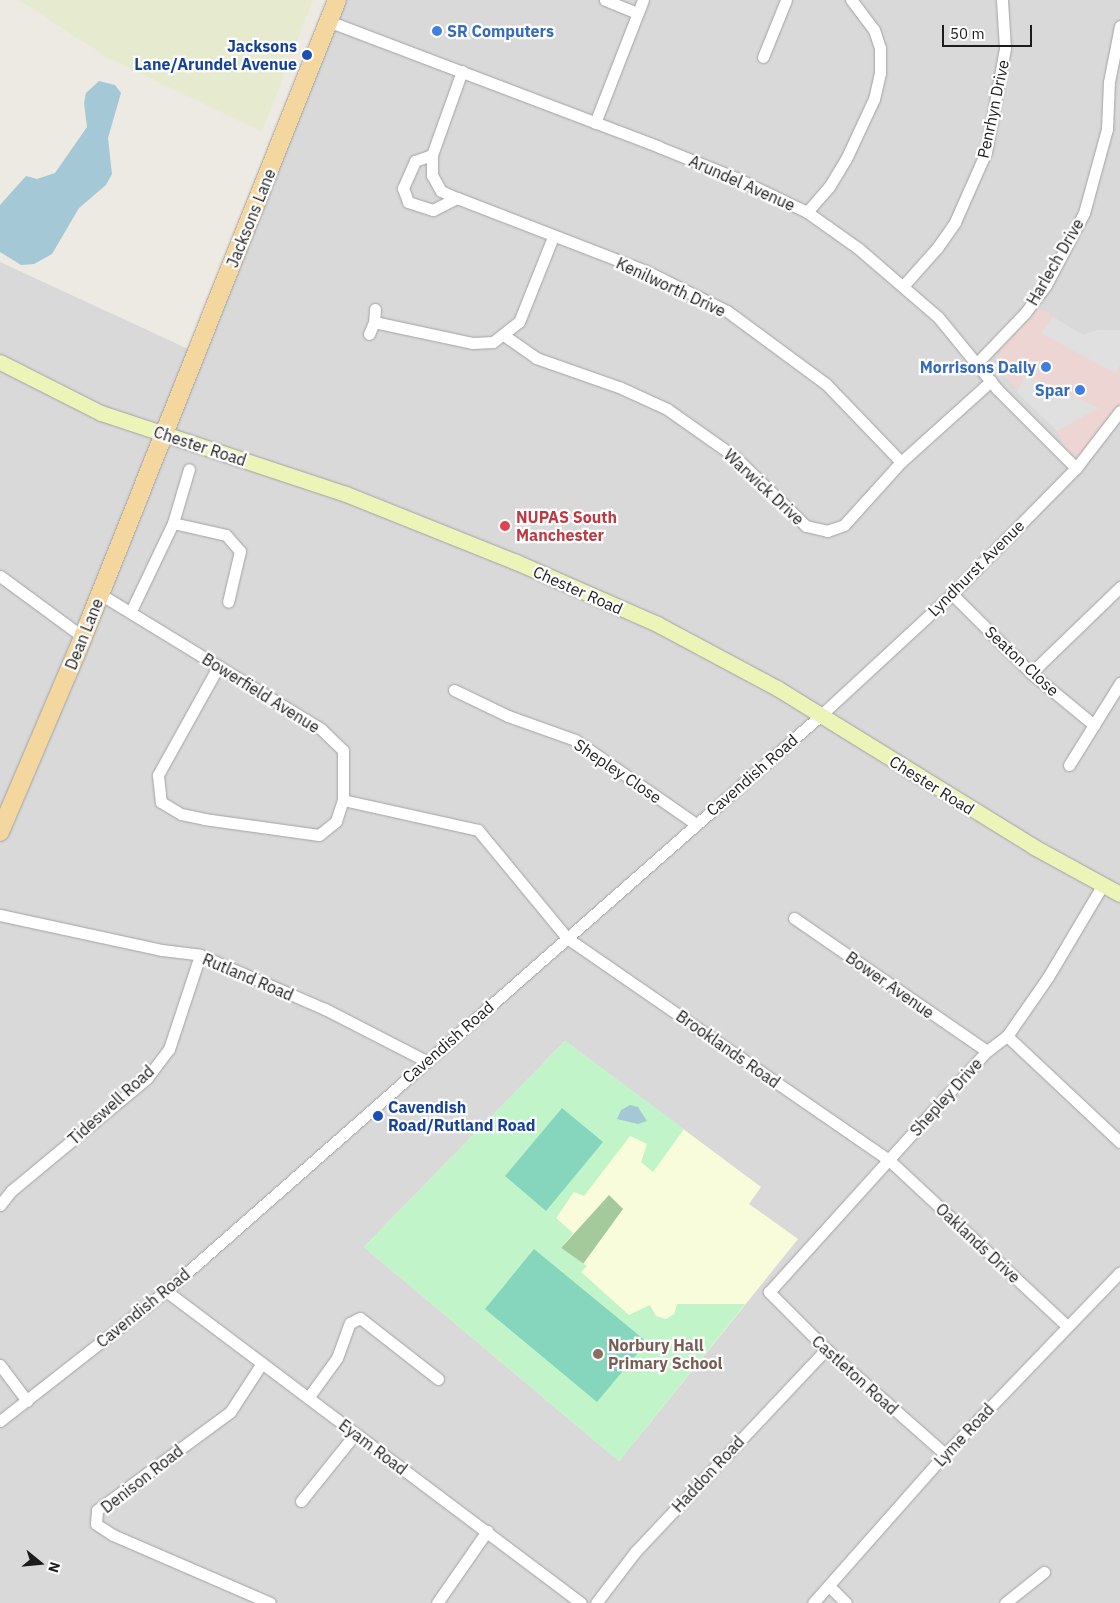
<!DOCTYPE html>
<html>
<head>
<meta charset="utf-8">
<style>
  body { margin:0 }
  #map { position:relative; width:1120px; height:1603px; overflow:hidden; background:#eceae2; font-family:"IBM Plex Sans",sans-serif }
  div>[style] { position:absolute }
  .residential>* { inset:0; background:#dad9d9 }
  .commercial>* { inset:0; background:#ecd5d2 }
  .education>* { inset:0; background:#f9fcdb }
  .farmland>* { inset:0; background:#e6eace }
  .forest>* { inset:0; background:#a4c99a }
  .park>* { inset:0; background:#c1f4c9 }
  .pitch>* { inset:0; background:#85d6bd }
  .parking>* { inset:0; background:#e0e0e0 }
  .water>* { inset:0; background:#a5c8d7 }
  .roads { filter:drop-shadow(0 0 1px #a3a3a3) drop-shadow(0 0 1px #a3a3a3) }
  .street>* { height:11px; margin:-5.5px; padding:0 5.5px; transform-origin:5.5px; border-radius:5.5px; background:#fff }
  .secondary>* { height:15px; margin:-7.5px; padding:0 7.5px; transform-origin:7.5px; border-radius:7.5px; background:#ecf4b8 }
  .primary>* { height:18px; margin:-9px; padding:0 9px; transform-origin:9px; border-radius:9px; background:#f4d69f }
  .dots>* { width:14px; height:14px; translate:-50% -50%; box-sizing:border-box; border:2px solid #fff; border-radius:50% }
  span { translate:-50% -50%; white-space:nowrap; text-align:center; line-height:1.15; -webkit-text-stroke:4.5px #fff; paint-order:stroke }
  .shop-label { font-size:16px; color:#366cbe; font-weight:700 }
  .left { translate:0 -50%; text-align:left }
  .right { translate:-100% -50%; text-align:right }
  .transit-label { font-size:16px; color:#164399; font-weight:700 }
  .street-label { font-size:16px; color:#1c1c1c }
  .health-label { font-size:16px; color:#be3a42; font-weight:700 }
  .education-label { font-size:16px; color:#785e54; font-weight:700 }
  .north { position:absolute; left:15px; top:1538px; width:50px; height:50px; -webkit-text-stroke:4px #fff; paint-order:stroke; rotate:107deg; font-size:14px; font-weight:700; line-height:20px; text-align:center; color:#1c1c1c }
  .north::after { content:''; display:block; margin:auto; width:18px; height:22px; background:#1c1c1c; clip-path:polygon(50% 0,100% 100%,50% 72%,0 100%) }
  .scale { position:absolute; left:942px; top:25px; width:90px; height:22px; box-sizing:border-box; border:2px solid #1c1c1c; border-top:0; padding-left:6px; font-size:15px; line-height:18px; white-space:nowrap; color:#1c1c1c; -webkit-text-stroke:4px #fff; paint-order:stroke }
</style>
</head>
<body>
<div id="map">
  <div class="residential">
    <i style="clip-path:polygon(337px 0,1120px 0,1120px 1603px,0 1603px,0 262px,197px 353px)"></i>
  </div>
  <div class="commercial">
    <i style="clip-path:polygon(1036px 306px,1083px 335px,1097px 330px,1120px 330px,1120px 411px,1076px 468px,1057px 431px,994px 365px,1001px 348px)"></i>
  </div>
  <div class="education">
    <i style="clip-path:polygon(565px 1041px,761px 1187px,749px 1204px,798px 1239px,619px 1461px,364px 1247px)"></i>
  </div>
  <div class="farmland">
    <i style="clip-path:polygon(19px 0,313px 0,262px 132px,107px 57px)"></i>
  </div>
  <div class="forest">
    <i style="clip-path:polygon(609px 1195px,623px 1209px,583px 1264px,561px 1248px)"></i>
  </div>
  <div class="park">
    <i style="clip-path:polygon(565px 1041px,684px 1129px,653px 1172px,641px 1162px,647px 1144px,630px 1136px,584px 1196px,574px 1192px,556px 1218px,573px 1233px,561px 1248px,587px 1266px,581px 1272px,629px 1315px,650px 1305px,656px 1316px,666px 1319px,674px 1314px,677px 1304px,745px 1304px,619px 1461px,364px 1247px)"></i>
  </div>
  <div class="pitch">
    <i style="clip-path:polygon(562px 1108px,603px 1142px,546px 1211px,505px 1176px)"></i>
    <i style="clip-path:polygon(534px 1249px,647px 1342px,597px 1402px,485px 1309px)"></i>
  </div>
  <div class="parking">
    <i style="clip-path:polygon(1053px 317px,1083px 335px,1097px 330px,1120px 330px,1120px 365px,1115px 373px,1041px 333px)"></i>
    <i style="clip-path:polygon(1025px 374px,1099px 408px,1057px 431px,1017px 392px)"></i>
  </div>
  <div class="water">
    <i style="clip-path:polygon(99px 81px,115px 85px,121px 93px,108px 138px,112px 174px,106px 185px,79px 208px,52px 254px,34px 264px,21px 265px,0 252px,0 205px,26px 176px,37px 179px,55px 173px,87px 127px,84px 103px,86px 93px)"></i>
    <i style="clip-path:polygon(630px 1105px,638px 1107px,647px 1121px,638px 1124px,617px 1119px,621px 1110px)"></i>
  </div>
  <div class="roads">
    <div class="street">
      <i style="left:605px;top:0;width:35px;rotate:22deg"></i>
      <i style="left:328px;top:21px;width:354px;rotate:20.8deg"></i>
      <i style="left:659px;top:147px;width:83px;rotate:21.9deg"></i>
      <i style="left:736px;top:178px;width:79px;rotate:25.6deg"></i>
      <i style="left:807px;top:212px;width:64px;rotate:35.4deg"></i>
      <i style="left:859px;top:249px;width:104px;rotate:40.7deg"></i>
      <i style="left:938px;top:317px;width:94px;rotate:50.6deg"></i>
      <i style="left:998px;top:390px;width:110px;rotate:45deg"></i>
      <i style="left:763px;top:57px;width:61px;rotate:-68deg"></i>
      <i style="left:462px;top:71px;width:89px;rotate:109.7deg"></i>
      <i style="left:432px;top:155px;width:18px;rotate:161deg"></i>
      <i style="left:415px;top:161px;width:30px;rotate:114deg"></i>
      <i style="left:403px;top:188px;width:15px;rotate:70deg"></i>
      <i style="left:408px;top:202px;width:26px;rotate:18deg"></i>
      <i style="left:433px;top:210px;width:27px;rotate:-27deg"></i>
      <i style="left:457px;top:198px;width:203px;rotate:21.1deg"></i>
      <i style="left:646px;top:271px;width:90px;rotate:26.3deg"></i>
      <i style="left:727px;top:311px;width:123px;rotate:36.4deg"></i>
      <i style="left:826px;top:384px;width:108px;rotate:46.1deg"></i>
      <i style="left:595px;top:123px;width:132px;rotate:-68.7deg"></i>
      <i style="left:432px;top:155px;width:20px;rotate:90deg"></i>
      <i style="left:432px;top:175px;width:18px;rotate:61deg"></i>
      <i style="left:441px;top:191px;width:17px;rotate:24deg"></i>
      <i style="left:807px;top:212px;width:33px;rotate:-49deg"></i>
      <i style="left:829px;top:187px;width:33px;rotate:-59deg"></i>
      <i style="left:846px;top:159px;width:66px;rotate:-65deg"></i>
      <i style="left:874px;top:99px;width:27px;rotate:-77deg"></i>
      <i style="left:880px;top:73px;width:25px;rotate:-90deg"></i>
      <i style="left:880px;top:48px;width:19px;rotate:-108deg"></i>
      <i style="left:874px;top:30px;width:38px;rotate:-127deg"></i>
      <i style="left:904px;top:285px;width:50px;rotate:-48.3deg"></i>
      <i style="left:937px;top:248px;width:32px;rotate:-55deg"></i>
      <i style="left:955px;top:222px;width:77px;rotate:-66.1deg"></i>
      <i style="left:986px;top:152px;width:106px;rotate:-79.6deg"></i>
      <i style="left:1005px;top:48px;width:48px;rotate:-93.6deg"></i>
      <i style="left:375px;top:309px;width:13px;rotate:94deg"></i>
      <i style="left:374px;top:322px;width:100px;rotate:12.1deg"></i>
      <i style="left:472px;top:343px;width:21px;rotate:-3deg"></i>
      <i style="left:493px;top:342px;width:33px;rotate:-38deg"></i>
      <i style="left:519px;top:322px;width:92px;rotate:-68.2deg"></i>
      <i style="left:369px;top:334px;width:13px;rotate:-67deg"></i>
      <i style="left:505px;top:336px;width:38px;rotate:35deg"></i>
      <i style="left:536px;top:358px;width:88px;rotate:19.3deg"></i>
      <i style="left:619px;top:387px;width:53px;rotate:24.6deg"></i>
      <i style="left:667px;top:409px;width:83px;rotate:35.2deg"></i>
      <i style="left:735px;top:457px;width:99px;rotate:44.2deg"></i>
      <i style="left:806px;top:526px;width:22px;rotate:13deg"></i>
      <i style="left:827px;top:531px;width:18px;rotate:-19deg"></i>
      <i style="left:844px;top:525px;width:85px;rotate:-47.9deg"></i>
      <i style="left:901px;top:462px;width:121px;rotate:-42deg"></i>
      <i style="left:977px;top:363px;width:69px;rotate:-46.2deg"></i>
      <i style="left:1025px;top:313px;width:35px;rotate:-53deg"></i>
      <i style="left:1046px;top:285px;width:81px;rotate:-62.2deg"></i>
      <i style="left:1084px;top:213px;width:87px;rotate:-74.7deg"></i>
      <i style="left:1107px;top:129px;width:47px;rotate:-87.6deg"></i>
      <i style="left:1109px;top:82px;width:57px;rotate:-78.9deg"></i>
      <i style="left:173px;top:523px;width:54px;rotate:12.8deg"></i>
      <i style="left:226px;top:535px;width:21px;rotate:49deg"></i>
      <i style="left:240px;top:551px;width:52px;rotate:103.2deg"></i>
      <i style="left:0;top:576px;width:103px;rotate:36.3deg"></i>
      <i style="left:100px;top:594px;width:259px;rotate:31.4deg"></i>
      <i style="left:321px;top:729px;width:30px;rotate:44deg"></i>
      <i style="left:343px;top:750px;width:50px;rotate:90deg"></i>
      <i style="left:343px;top:800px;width:138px;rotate:12.5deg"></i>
      <i style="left:478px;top:830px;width:140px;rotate:50.5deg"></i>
      <i style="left:567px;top:938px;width:391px;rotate:34.6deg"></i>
      <i style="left:889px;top:1160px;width:243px;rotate:43deg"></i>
      <i style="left:952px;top:594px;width:112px;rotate:45deg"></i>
      <i style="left:1031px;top:673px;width:82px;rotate:39.5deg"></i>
      <i style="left:131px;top:611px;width:98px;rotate:-64.5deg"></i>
      <i style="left:173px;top:523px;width:56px;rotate:-73.5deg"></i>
      <i style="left:218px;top:667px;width:124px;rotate:119.1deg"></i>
      <i style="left:158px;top:775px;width:27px;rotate:84deg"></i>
      <i style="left:161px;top:802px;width:23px;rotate:31deg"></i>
      <i style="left:181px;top:814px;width:24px;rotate:12deg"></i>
      <i style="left:204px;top:819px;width:116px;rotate:7.9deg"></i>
      <i style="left:319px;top:835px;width:22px;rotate:-39deg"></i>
      <i style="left:336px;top:821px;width:22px;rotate:-72deg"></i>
      <i style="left:1031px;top:673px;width:124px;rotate:-44deg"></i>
      <i style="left:454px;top:690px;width:60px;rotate:25.7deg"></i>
      <i style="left:508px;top:716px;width:71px;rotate:19.7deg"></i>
      <i style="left:575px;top:740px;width:147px;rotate:34.8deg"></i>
      <i style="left:1069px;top:765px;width:97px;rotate:-58.1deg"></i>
      <i style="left:0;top:915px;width:166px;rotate:12.2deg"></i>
      <i style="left:162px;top:950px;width:38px;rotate:7deg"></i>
      <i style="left:200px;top:955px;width:136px;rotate:23.4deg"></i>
      <i style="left:325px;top:1009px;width:114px;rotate:27.2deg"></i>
      <i style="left:794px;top:918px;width:234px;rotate:34.6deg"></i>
      <i style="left:1007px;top:1036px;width:155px;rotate:43.2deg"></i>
      <i style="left:0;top:1205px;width:18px;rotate:-52deg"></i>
      <i style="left:11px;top:1191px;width:177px;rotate:-39.7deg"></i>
      <i style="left:147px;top:1078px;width:36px;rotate:-53deg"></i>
      <i style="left:169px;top:1049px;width:99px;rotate:-71.7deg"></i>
      <i style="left:166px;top:1291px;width:519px;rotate:36.94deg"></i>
      <i style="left:262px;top:1363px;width:59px;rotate:123.1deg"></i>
      <i style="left:230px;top:1412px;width:165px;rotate:143.6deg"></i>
      <i style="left:97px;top:1510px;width:14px;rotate:94deg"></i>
      <i style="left:96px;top:1524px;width:20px;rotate:33deg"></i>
      <i style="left:113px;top:1535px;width:171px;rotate:23.4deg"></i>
      <i style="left:0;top:1365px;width:45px;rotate:53.1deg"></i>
      <i style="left:308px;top:1398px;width:49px;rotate:-54.1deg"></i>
      <i style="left:337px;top:1358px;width:37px;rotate:-70deg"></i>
      <i style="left:350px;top:1323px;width:11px;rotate:-27deg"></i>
      <i style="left:360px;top:1318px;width:99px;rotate:38deg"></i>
      <i style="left:0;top:1421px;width:211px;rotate:-38.1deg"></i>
      <i style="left:166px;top:1291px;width:874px;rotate:-41.33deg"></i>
      <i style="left:822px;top:714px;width:177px;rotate:-42.7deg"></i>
      <i style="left:952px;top:594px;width:177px;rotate:-45.5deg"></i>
      <i style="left:1076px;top:468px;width:72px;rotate:-52.3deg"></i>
      <i style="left:945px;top:1454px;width:159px;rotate:-138.6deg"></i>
      <i style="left:826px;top:1349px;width:81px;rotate:-135deg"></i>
      <i style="left:769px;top:1292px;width:325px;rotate:-47.9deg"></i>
      <i style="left:987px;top:1051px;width:25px;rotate:-37deg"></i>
      <i style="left:1007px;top:1036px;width:72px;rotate:-55.2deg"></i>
      <i style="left:1048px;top:977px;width:106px;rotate:-59.3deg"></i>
      <i style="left:301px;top:1501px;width:86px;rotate:-51.1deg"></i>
      <i style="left:829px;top:1586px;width:24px;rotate:45deg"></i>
      <i style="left:437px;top:1603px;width:88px;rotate:-55.2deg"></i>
      <i style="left:596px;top:1603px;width:64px;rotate:-52.6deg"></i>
      <i style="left:635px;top:1552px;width:279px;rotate:-46.7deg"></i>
      <i style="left:813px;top:1603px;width:199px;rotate:-48.5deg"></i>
      <i style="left:945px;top:1454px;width:252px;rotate:-46.1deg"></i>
      <i style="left:1005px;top:1603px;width:50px;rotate:-38.5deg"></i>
    </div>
    <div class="secondary">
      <i style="left:0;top:362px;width:113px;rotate:26.8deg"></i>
      <i style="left:101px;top:413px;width:258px;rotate:18.3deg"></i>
      <i style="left:346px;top:494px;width:183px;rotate:21.8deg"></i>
      <i style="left:516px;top:562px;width:154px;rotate:23.7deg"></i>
      <i style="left:657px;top:624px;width:136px;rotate:28.1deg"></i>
      <i style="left:777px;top:688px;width:302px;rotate:31.7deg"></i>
      <i style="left:1034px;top:847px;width:98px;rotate:28.7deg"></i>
    </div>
    <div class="primary">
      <i style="left:0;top:832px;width:212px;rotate:-66.9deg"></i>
      <i style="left:83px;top:637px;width:686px;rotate:-68.26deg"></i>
    </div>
  </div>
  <div class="dots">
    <i style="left:437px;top:31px;background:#3f7fe0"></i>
    <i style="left:307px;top:55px;background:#1a4fb4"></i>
    <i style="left:1046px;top:367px;background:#3f7fe0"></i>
    <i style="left:1080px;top:390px;background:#3f7fe0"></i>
    <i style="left:505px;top:526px;background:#e0444e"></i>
    <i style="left:378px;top:1116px;background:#1a4fb4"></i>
    <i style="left:598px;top:1354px;background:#8d6e63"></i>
  </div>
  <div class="shop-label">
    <span class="left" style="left:447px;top:31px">SR Computers</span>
    <span class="right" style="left:1036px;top:367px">Morrisons Daily</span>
    <span class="right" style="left:1070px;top:390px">Spar</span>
  </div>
  <div class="transit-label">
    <span class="right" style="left:297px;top:55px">Jacksons<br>Lane/Arundel Avenue</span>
    <span class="left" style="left:388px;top:1116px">Cavendish<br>Road/Rutland Road</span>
  </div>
  <div class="street-label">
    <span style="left:993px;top:109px;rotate:-78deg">Penrhyn Drive</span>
    <span style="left:742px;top:183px;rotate:24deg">Arundel Avenue</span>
    <span style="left:251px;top:218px;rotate:-68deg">Jacksons Lane</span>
    <span style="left:1055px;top:262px;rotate:-60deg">Harlech Drive</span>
    <span style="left:671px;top:287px;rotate:25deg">Kenilworth Drive</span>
    <span style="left:200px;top:446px;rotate:18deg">Chester Road</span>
    <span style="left:764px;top:487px;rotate:43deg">Warwick Drive</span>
    <span style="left:976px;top:568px;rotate:-45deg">Lyndhurst Avenue</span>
    <span style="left:578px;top:590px;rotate:24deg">Chester Road</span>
    <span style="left:84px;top:634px;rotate:-68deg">Dean Lane</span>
    <span style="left:1022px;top:661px;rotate:43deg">Seaton Close</span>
    <span style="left:261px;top:693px;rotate:32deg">Bowerfield Avenue</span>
    <span style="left:618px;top:771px;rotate:34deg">Shepley Close</span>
    <span style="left:752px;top:775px;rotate:-41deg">Cavendish Road</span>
    <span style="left:932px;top:785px;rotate:32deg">Chester Road</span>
    <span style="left:248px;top:977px;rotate:23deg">Rutland Road</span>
    <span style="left:890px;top:985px;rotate:35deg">Bower Avenue</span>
    <span style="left:448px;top:1042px;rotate:-41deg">Cavendish Road</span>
    <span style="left:728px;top:1049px;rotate:35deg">Brooklands Road</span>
    <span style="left:946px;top:1097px;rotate:-48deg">Shepley Drive</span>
    <span style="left:111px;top:1105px;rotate:-42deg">Tideswell Road</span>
    <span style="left:978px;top:1243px;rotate:43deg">Oaklands Drive</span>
    <span style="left:143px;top:1308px;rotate:-39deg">Cavendish Road</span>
    <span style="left:855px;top:1375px;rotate:42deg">Castleton Road</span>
    <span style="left:964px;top:1435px;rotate:-47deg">Lyme Road</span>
    <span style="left:373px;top:1447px;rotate:37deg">Eyam Road</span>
    <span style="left:708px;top:1474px;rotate:-47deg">Haddon Road</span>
    <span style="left:142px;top:1479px;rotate:-38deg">Denison Road</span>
  </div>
  <div class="health-label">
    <span class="left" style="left:516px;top:526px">NUPAS South<br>Manchester</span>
  </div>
  <div class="education-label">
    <span class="left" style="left:608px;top:1354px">Norbury Hall<br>Primary School</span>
  </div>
  <div class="north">N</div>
  <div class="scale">50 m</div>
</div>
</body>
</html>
